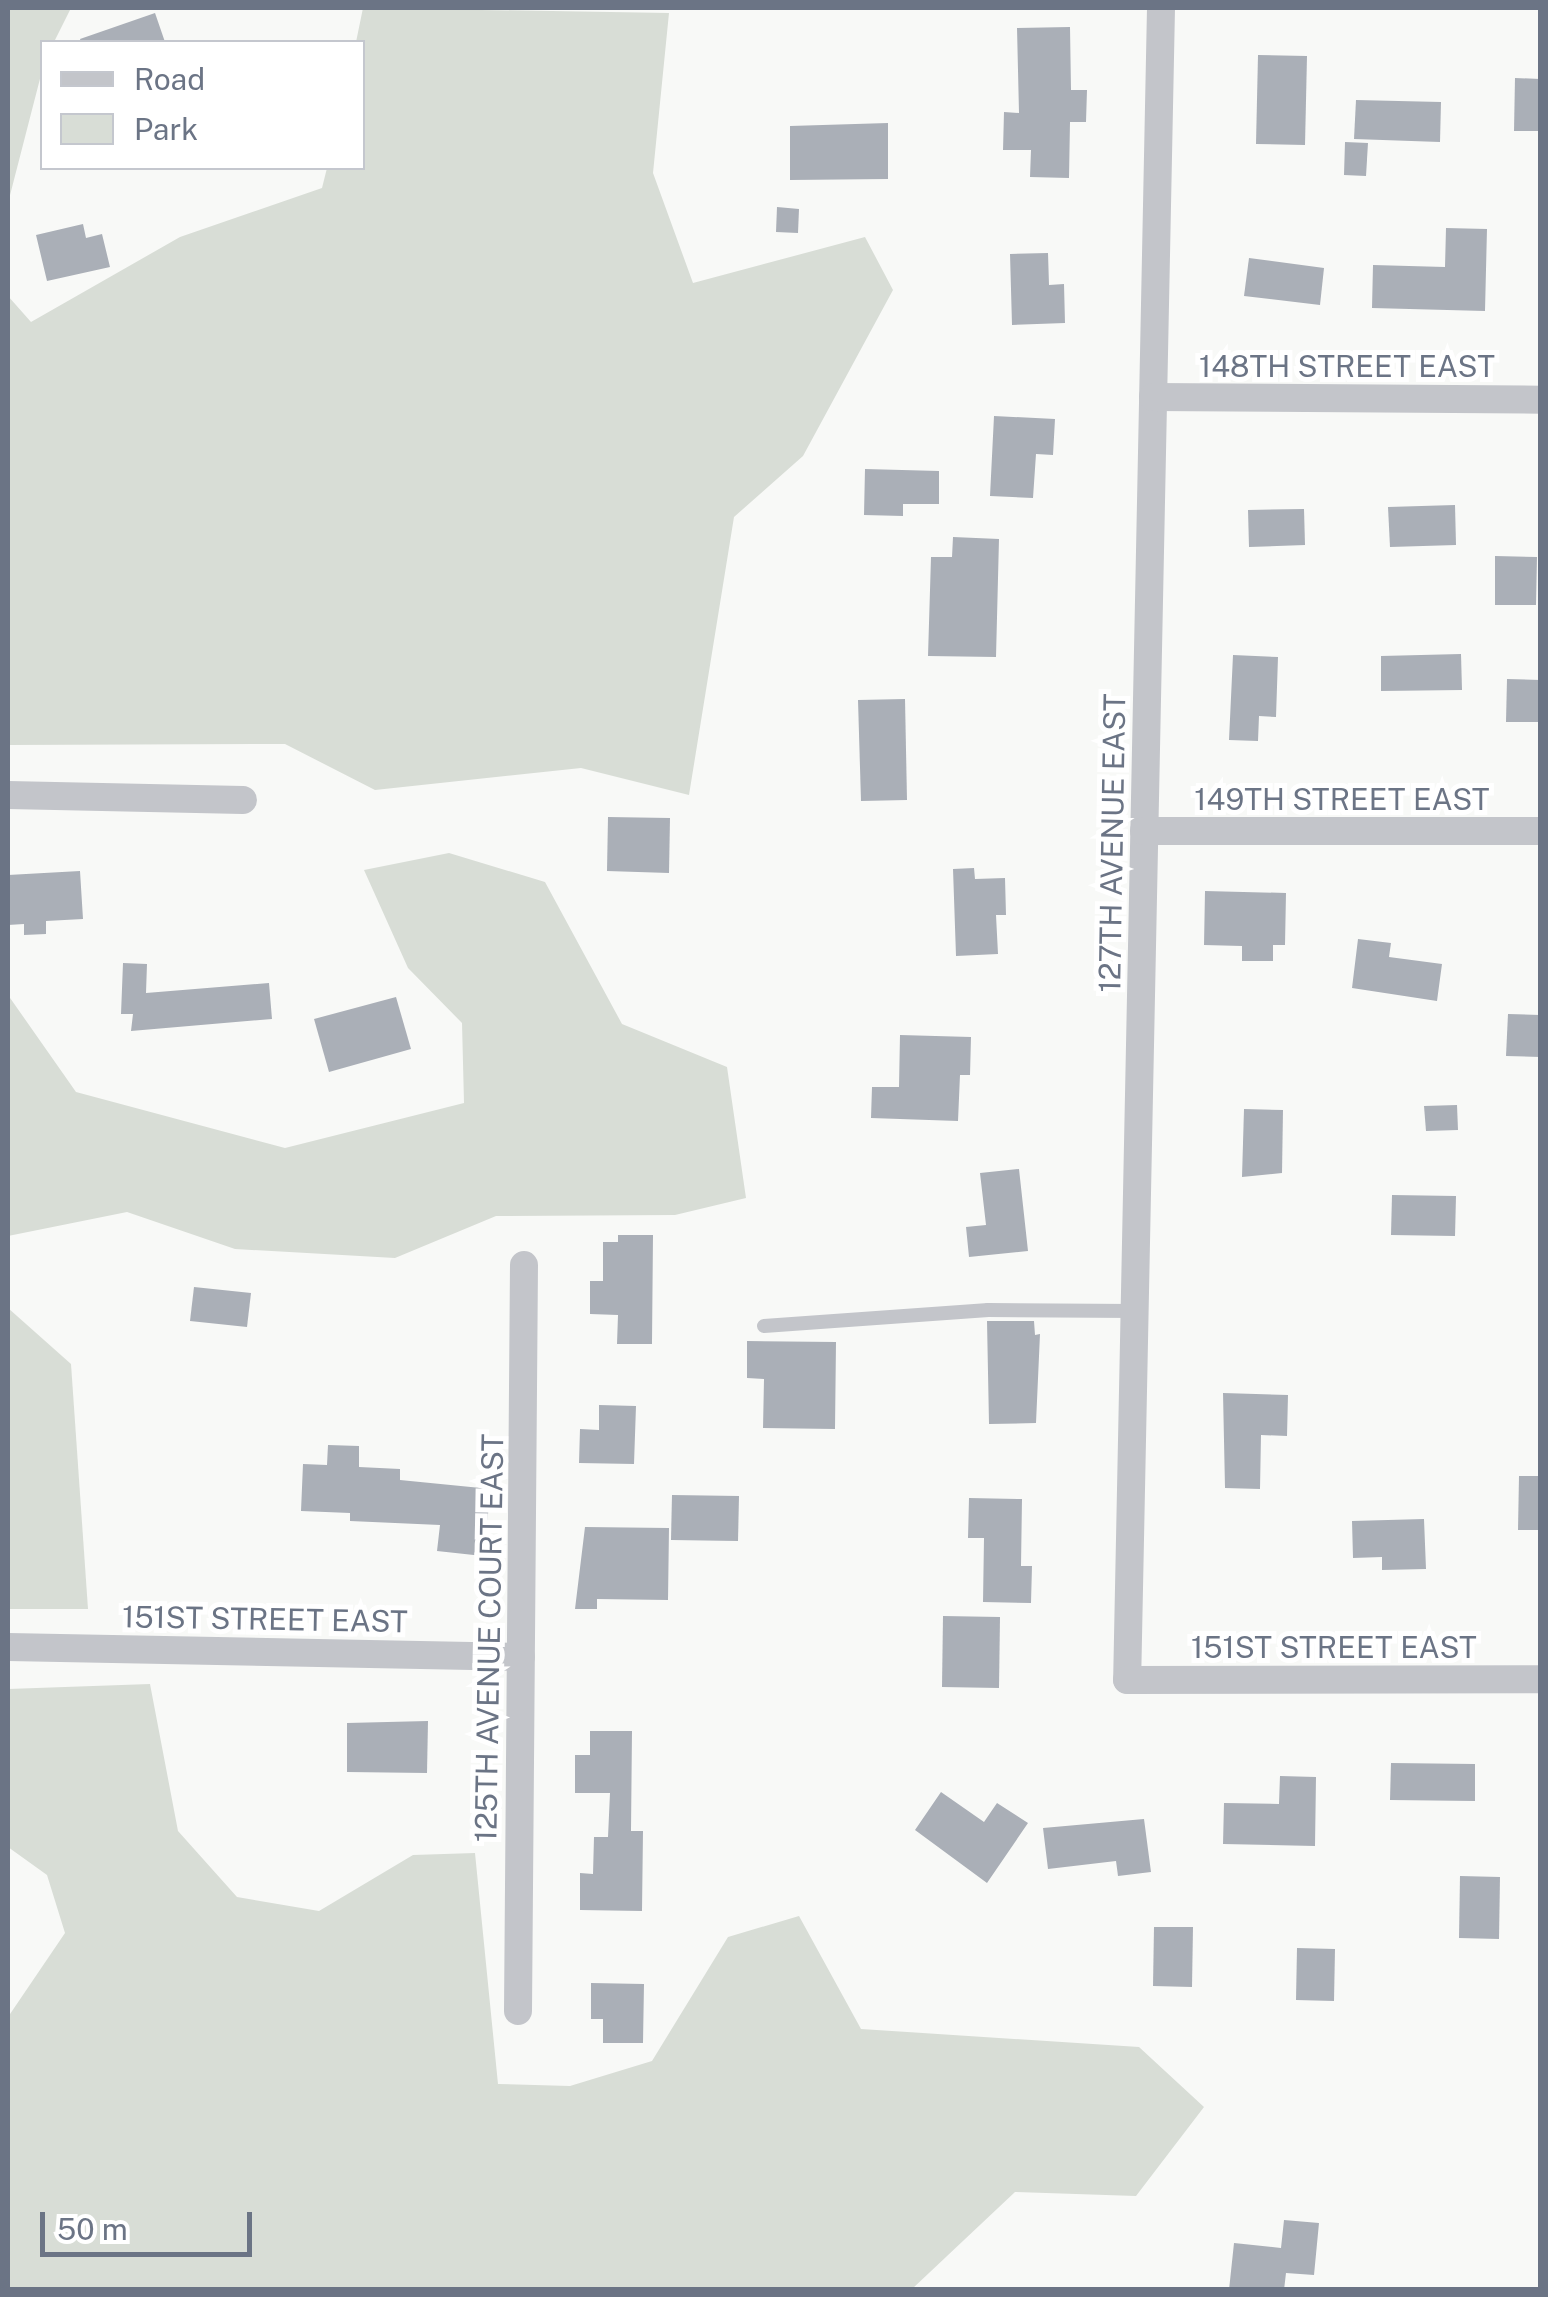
<!DOCTYPE html>
<html>
<head>
<meta charset="utf-8">
<style>
  body { margin:0 }
  #map { position:relative; width:1548px; height:2297px; overflow:hidden; background:#f8f9f7; font-family:"Public Sans",sans-serif }
  div>[style] { position:absolute }
  .green>* { inset:0; background:#d8ddd6 }
  .building>* { inset:0; background:#aaafb7 }
  .lane>* { height:14px; margin:-7px; padding:0 7px; transform-origin:7px; border-radius:7px; background:#c3c5ca }
  .street>* { height:28px; margin:-14px; padding:0 14px; transform-origin:14px; border-radius:14px; background:#c3c5ca }
  span { translate:-50% -50%; white-space:nowrap; text-align:center; line-height:1.15; -webkit-text-stroke:10px #fff; paint-order:stroke }
  .street-label { font-size:30px; color:#6b7485 }
  .frame { position:absolute; inset:0; border:10px solid #6b7485; pointer-events:none }
  .legend { position:absolute; left:40px; top:40px; width:325px; height:130px; box-sizing:border-box; background:#fff; border:2px solid #c4c7ce; margin:0; padding:12px 18px; list-style:none; font-size:30px; color:#6b7485 }
  .legend li { display:flex; align-items:center; gap:20px; height:50px }
  .legend b { width:50px; border:2px solid #c4c7ce }
  .scale { position:absolute; left:40px; top:2212px; width:212px; height:45px; box-sizing:border-box; border:5px solid #6b7485; border-top:0; padding-left:12px; font-size:30px; line-height:35px; white-space:nowrap; color:#6b7485; -webkit-text-stroke:8px #fff; paint-order:stroke }
</style>
</head>
<body>
<div id="map">
  <div class="green">
    <i style="clip-path:polygon(8px 8px,71px 8px,54px 42px,42px 42px,42px 71px,8px 203px)"></i>
    <i style="clip-path:polygon(363px 8px,669px 13px,653px 173px,693px 283px,865px 237px,893px 290px,803px 456px,734px 517px,689px 795px,581px 768px,375px 790px,285px 744px,8px 745px,8px 296px,31px 322px,180px 237px,322px 188px,327px 168px,362px 168px,362px 42px,356px 42px)"></i>
    <i style="clip-path:polygon(449px 853px,545px 882px,622px 1024px,727px 1067px,746px 1198px,675px 1215px,496px 1216px,395px 1258px,235px 1249px,127px 1212px,8px 1236px,8px 995px,76px 1092px,285px 1148px,464px 1103px,462px 1023px,408px 968px,364px 870px)"></i>
    <i style="clip-path:polygon(8px 1308px,71px 1364px,88px 1609px,8px 1609px)"></i>
    <i style="clip-path:polygon(150px 1684px,178px 1831px,237px 1897px,319px 1911px,413px 1855px,475px 1853px,498px 2084px,570px 2086px,652px 2061px,728px 1937px,799px 1916px,861px 2029px,1139px 2047px,1204px 2107px,1136px 2196px,1015px 2192px,912px 2289px,8px 2289px,8px 2017px,65px 1933px,47px 1875px,8px 1847px,8px 1689px)"></i>
  </div>
  <div class="building">
    <i style="clip-path:polygon(155px 13px,165px 42px,81px 42px,80px 39px)"></i>
    <i style="clip-path:polygon(1070px 27px,1071px 90px,1087px 90px,1086px 122px,1070px 122px,1069px 178px,1030px 177px,1031px 150px,1003px 150px,1004px 112px,1019px 113px,1017px 28px)"></i>
    <i style="clip-path:polygon(1258px 55px,1307px 56px,1305px 145px,1256px 144px)"></i>
    <i style="clip-path:polygon(1515px 78px,1540px 79px,1540px 131px,1514px 131px)"></i>
    <i style="clip-path:polygon(1356px 100px,1441px 102px,1440px 142px,1354px 139px)"></i>
    <i style="clip-path:polygon(888px 123px,888px 179px,790px 180px,790px 126px)"></i>
    <i style="clip-path:polygon(1345px 142px,1368px 143px,1366px 176px,1344px 175px)"></i>
    <i style="clip-path:polygon(777px 207px,799px 209px,798px 233px,776px 232px)"></i>
    <i style="clip-path:polygon(83px 224px,86px 238px,102px 234px,110px 267px,47px 281px,36px 235px)"></i>
    <i style="clip-path:polygon(1446px 228px,1487px 229px,1485px 311px,1372px 308px,1373px 265px,1445px 267px)"></i>
    <i style="clip-path:polygon(1048px 253px,1049px 285px,1064px 284px,1065px 323px,1012px 325px,1010px 254px)"></i>
    <i style="clip-path:polygon(1249px 258px,1324px 268px,1320px 305px,1244px 296px)"></i>
    <i style="clip-path:polygon(994px 416px,1055px 419px,1053px 455px,1036px 454px,1033px 498px,990px 496px)"></i>
    <i style="clip-path:polygon(865px 469px,939px 471px,939px 504px,903px 504px,903px 516px,864px 515px)"></i>
    <i style="clip-path:polygon(1455px 505px,1456px 545px,1390px 547px,1388px 507px)"></i>
    <i style="clip-path:polygon(1304px 509px,1305px 545px,1249px 547px,1248px 510px)"></i>
    <i style="clip-path:polygon(953px 537px,999px 539px,996px 657px,928px 656px,931px 557px,952px 557px)"></i>
    <i style="clip-path:polygon(1495px 556px,1537px 557px,1536px 605px,1495px 605px)"></i>
    <i style="clip-path:polygon(1461px 654px,1462px 690px,1381px 691px,1381px 656px)"></i>
    <i style="clip-path:polygon(1233px 655px,1278px 657px,1276px 717px,1259px 716px,1258px 741px,1229px 740px)"></i>
    <i style="clip-path:polygon(1507px 679px,1540px 680px,1540px 722px,1506px 722px)"></i>
    <i style="clip-path:polygon(905px 699px,907px 800px,861px 801px,858px 700px)"></i>
    <i style="clip-path:polygon(608px 817px,670px 818px,669px 873px,607px 871px)"></i>
    <i style="clip-path:polygon(974px 868px,975px 879px,1005px 878px,1006px 915px,996px 915px,998px 954px,956px 956px,953px 869px)"></i>
    <i style="clip-path:polygon(80px 871px,83px 919px,46px 921px,46px 934px,24px 935px,24px 924px,8px 925px,8px 875px)"></i>
    <i style="clip-path:polygon(1205px 891px,1286px 893px,1285px 945px,1273px 945px,1273px 961px,1242px 961px,1242px 946px,1204px 945px)"></i>
    <i style="clip-path:polygon(1358px 939px,1391px 943px,1389px 957px,1442px 964px,1437px 1001px,1352px 988px)"></i>
    <i style="clip-path:polygon(123px 963px,147px 964px,146px 993px,269px 983px,272px 1019px,131px 1031px,133px 1014px,121px 1014px)"></i>
    <i style="clip-path:polygon(396px 997px,411px 1049px,329px 1072px,314px 1019px)"></i>
    <i style="clip-path:polygon(1508px 1014px,1540px 1015px,1540px 1057px,1506px 1056px)"></i>
    <i style="clip-path:polygon(900px 1035px,971px 1037px,970px 1075px,960px 1075px,958px 1121px,871px 1118px,872px 1087px,899px 1087px)"></i>
    <i style="clip-path:polygon(1457px 1105px,1458px 1130px,1426px 1131px,1424px 1106px)"></i>
    <i style="clip-path:polygon(1244px 1109px,1283px 1110px,1282px 1173px,1242px 1177px)"></i>
    <i style="clip-path:polygon(1019px 1169px,1028px 1251px,969px 1257px,966px 1227px,986px 1225px,980px 1173px)"></i>
    <i style="clip-path:polygon(1392px 1195px,1456px 1196px,1455px 1236px,1391px 1235px)"></i>
    <i style="clip-path:polygon(618px 1235px,653px 1235px,652px 1344px,617px 1344px,618px 1315px,590px 1314px,590px 1281px,603px 1281px,603px 1242px,618px 1242px)"></i>
    <i style="clip-path:polygon(194px 1287px,251px 1293px,247px 1327px,190px 1321px)"></i>
    <i style="clip-path:polygon(987px 1321px,1034px 1321px,1035px 1335px,1040px 1334px,1036px 1423px,989px 1424px)"></i>
    <i style="clip-path:polygon(747px 1341px,836px 1342px,835px 1429px,763px 1428px,764px 1379px,747px 1378px)"></i>
    <i style="clip-path:polygon(1223px 1393px,1288px 1395px,1287px 1436px,1261px 1435px,1260px 1489px,1225px 1488px)"></i>
    <i style="clip-path:polygon(599px 1405px,636px 1406px,634px 1464px,579px 1463px,580px 1429px,599px 1430px)"></i>
    <i style="clip-path:polygon(328px 1445px,359px 1446px,359px 1467px,400px 1469px,400px 1480px,491px 1489px,483px 1556px,437px 1551px,440px 1525px,350px 1521px,350px 1513px,301px 1511px,303px 1464px,327px 1465px)"></i>
    <i style="clip-path:polygon(1519px 1476px,1540px 1476px,1540px 1530px,1518px 1530px)"></i>
    <i style="clip-path:polygon(672px 1495px,739px 1496px,738px 1541px,671px 1540px)"></i>
    <i style="clip-path:polygon(969px 1498px,1022px 1499px,1021px 1566px,1032px 1566px,1031px 1603px,983px 1602px,984px 1538px,968px 1538px)"></i>
    <i style="clip-path:polygon(1424px 1519px,1426px 1569px,1382px 1570px,1382px 1557px,1353px 1558px,1352px 1521px)"></i>
    <i style="clip-path:polygon(585px 1527px,669px 1528px,668px 1600px,597px 1599px,597px 1609px,575px 1609px)"></i>
    <i style="clip-path:polygon(943px 1616px,1000px 1617px,999px 1688px,942px 1687px)"></i>
    <i style="clip-path:polygon(428px 1721px,427px 1773px,347px 1772px,347px 1723px)"></i>
    <i style="clip-path:polygon(590px 1731px,632px 1731px,631px 1831px,643px 1831px,642px 1911px,580px 1910px,580px 1873px,593px 1874px,594px 1837px,608px 1837px,610px 1793px,575px 1793px,575px 1755px,590px 1755px)"></i>
    <i style="clip-path:polygon(1391px 1763px,1475px 1764px,1475px 1801px,1390px 1800px)"></i>
    <i style="clip-path:polygon(1280px 1776px,1316px 1777px,1315px 1846px,1223px 1844px,1224px 1803px,1279px 1804px)"></i>
    <i style="clip-path:polygon(941px 1792px,984px 1822px,997px 1803px,1028px 1823px,987px 1883px,915px 1830px)"></i>
    <i style="clip-path:polygon(1144px 1819px,1151px 1872px,1118px 1876px,1116px 1861px,1048px 1869px,1043px 1828px)"></i>
    <i style="clip-path:polygon(1460px 1876px,1500px 1877px,1499px 1939px,1459px 1938px)"></i>
    <i style="clip-path:polygon(1154px 1927px,1193px 1927px,1192px 1987px,1153px 1986px)"></i>
    <i style="clip-path:polygon(1297px 1948px,1335px 1949px,1334px 2001px,1296px 2000px)"></i>
    <i style="clip-path:polygon(591px 1983px,644px 1984px,643px 2043px,603px 2043px,603px 2019px,591px 2019px)"></i>
    <i style="clip-path:polygon(1284px 2220px,1319px 2223px,1314px 2275px,1286px 2273px,1284px 2290px,1229px 2290px,1234px 2243px,1281px 2248px)"></i>
  </div>
  <div class="lane">
    <i style="left:764px;top:1326px;width:225px;rotate:-4.1deg"></i>
    <i style="left:988px;top:1310px;width:146px;rotate:0.4deg"></i>
  </div>
  <div class="street">
    <i style="left:1161px;top:8px;width:1672px;rotate:91.16deg"></i>
    <i style="left:1127px;top:1680px;width:413px;rotate:-0.1deg"></i>
    <i style="left:1153px;top:397px;width:387px;rotate:0.4deg"></i>
    <i style="left:8px;top:795px;width:235px;rotate:1.2deg"></i>
    <i style="left:1144px;top:831px;width:396px"></i>
    <i style="left:8px;top:1647px;width:513px;rotate:1.12deg"></i>
    <i style="left:518px;top:2011px;width:746px;rotate:-89.54deg"></i>
  </div>
  <div class="street-label">
    <span style="left:1347px;top:366px">148TH STREET EAST</span>
    <span style="left:1342px;top:799px">149TH STREET EAST</span>
    <span style="left:1112px;top:843px;rotate:-89deg">127TH AVENUE EAST</span>
    <span style="left:265px;top:1619px;rotate:1deg">151ST STREET EAST</span>
    <span style="left:489px;top:1638px;rotate:-89deg">125TH AVENUE COURT EAST</span>
    <span style="left:1334px;top:1647px">151ST STREET EAST</span>
  </div>
  <div class="frame"></div>
  <ul class="legend">
  <li><b style="height:12px;background:#c3c5ca"></b>Road</li>
  <li><b style="height:28px;background:#d8ddd6"></b>Park</li>
  </ul>
  <div class="scale">50 m</div>
</div>
</body>
</html>
